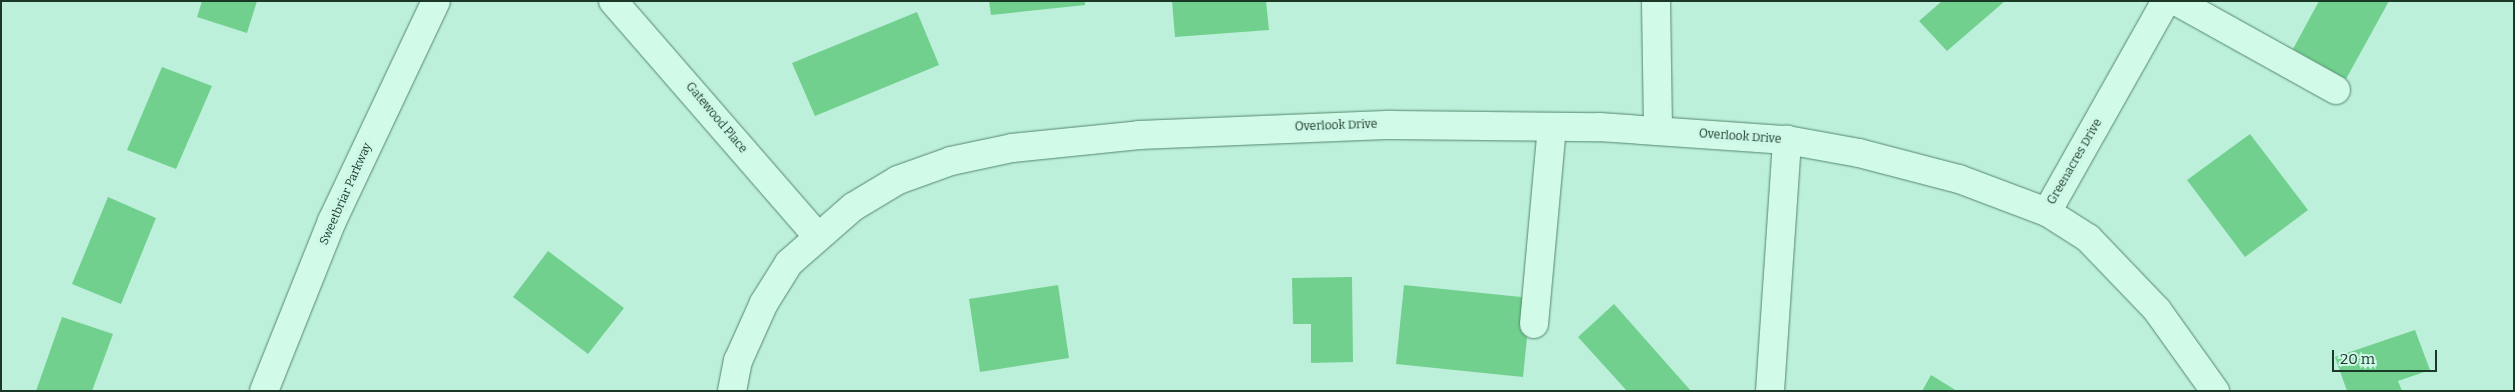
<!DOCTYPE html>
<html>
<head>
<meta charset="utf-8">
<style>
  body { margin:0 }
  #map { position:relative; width:2515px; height:392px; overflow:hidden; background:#bdf0db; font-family:Bitter,serif }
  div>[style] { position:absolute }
  .building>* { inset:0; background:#71d08e }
  .roads { filter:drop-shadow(0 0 1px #55886b) drop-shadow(0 0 1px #55886b) }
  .minor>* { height:28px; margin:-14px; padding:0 14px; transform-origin:14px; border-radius:14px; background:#d1fae9 }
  span { translate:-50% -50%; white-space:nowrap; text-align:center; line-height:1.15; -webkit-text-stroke:5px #cdf7e6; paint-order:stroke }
  .street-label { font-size:12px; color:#1b3725 }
  .frame { position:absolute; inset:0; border:2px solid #1b3725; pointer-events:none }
  .scale { position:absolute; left:2332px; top:350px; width:105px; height:22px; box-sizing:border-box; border:2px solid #1b3725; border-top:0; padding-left:6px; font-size:15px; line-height:18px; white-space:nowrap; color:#1b3725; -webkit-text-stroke:4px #cdf7e6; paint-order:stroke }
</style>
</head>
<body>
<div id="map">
  <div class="building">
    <i style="clip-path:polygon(202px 1px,257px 1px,247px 33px,197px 17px)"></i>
    <i style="clip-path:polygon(989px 1px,1085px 1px,1085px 5px,991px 15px)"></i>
    <i style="clip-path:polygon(1172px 1px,1266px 1px,1269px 30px,1175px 37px)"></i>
    <i style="clip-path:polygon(1942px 1px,2005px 1px,1947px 51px,1919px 21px)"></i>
    <i style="clip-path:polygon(2319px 1px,2389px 1px,2346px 79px,2293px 49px)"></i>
    <i style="clip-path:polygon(917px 12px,939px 65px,815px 116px,792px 63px)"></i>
    <i style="clip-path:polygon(162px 67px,212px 86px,176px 169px,127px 150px)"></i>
    <i style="clip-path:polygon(2250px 134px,2308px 210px,2245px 257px,2187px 180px)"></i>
    <i style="clip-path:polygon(108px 197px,156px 218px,121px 304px,72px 284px)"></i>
    <i style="clip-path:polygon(548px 251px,624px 308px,588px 354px,513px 297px)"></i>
    <i style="clip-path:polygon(1352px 277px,1353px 362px,1311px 363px,1311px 324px,1293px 324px,1292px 278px)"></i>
    <i style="clip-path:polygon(1058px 285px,1069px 358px,980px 372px,969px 299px)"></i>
    <i style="clip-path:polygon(1404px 285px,1531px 298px,1523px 377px,1396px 364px)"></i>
    <i style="clip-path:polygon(1614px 304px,1691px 391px,1627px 391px,1578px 337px)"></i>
    <i style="clip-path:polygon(62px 317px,113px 334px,92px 391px,36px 391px)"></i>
    <i style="clip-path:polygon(2415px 330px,2430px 370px,2398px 381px,2402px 391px,2347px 391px,2335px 357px)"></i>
    <i style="clip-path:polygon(1931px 375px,1957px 391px,1922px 391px)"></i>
  </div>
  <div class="roads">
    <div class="minor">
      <i style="left:613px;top:1px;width:311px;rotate:49deg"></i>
      <i style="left:1656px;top:1px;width:130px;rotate:89.1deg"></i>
      <i style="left:2176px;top:1px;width:183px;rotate:29.1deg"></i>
      <i style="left:2047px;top:212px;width:242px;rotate:-60.6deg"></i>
      <i style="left:1534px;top:324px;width:197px;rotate:-84.8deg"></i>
      <i style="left:264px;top:391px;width:183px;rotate:-68.2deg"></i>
      <i style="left:332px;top:221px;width:243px;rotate:-64.7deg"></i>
      <i style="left:732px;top:391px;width:31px;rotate:-79deg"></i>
      <i style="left:738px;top:361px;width:64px;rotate:-65.9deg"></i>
      <i style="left:764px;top:303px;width:47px;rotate:-58deg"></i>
      <i style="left:789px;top:263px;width:85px;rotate:-41.2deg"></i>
      <i style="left:853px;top:207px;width:52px;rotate:-31deg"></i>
      <i style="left:898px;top:180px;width:56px;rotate:-19.7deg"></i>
      <i style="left:951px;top:161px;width:62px;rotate:-12deg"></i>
      <i style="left:1012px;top:148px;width:128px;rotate:-5.8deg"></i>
      <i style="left:1139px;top:135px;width:253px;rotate:-2.3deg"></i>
      <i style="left:1392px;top:125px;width:207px;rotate:0.6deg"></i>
      <i style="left:1599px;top:127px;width:188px;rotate:4deg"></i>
      <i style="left:1787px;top:140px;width:73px;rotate:10.2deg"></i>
      <i style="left:1859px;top:153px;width:103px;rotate:14.6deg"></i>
      <i style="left:1959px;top:179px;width:94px;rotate:20.6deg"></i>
      <i style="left:2047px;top:212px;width:49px;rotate:32.4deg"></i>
      <i style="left:2088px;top:238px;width:100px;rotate:46.2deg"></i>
      <i style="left:2157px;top:310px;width:100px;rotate:54.4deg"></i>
      <i style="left:1770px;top:391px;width:252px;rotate:-86.1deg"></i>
    </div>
  </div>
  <div class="street-label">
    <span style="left:716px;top:118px;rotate:50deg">Gatewood Place</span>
    <span style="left:1336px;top:126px;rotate:-2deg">Overlook Drive</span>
    <span style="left:1740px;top:137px;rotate:4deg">Overlook Drive</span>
    <span style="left:2075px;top:162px;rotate:-60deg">Greenacres Drive</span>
    <span style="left:346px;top:194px;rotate:-66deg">Sweetbriar Parkway</span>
  </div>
  <div class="frame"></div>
  <div class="scale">20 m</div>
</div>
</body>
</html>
